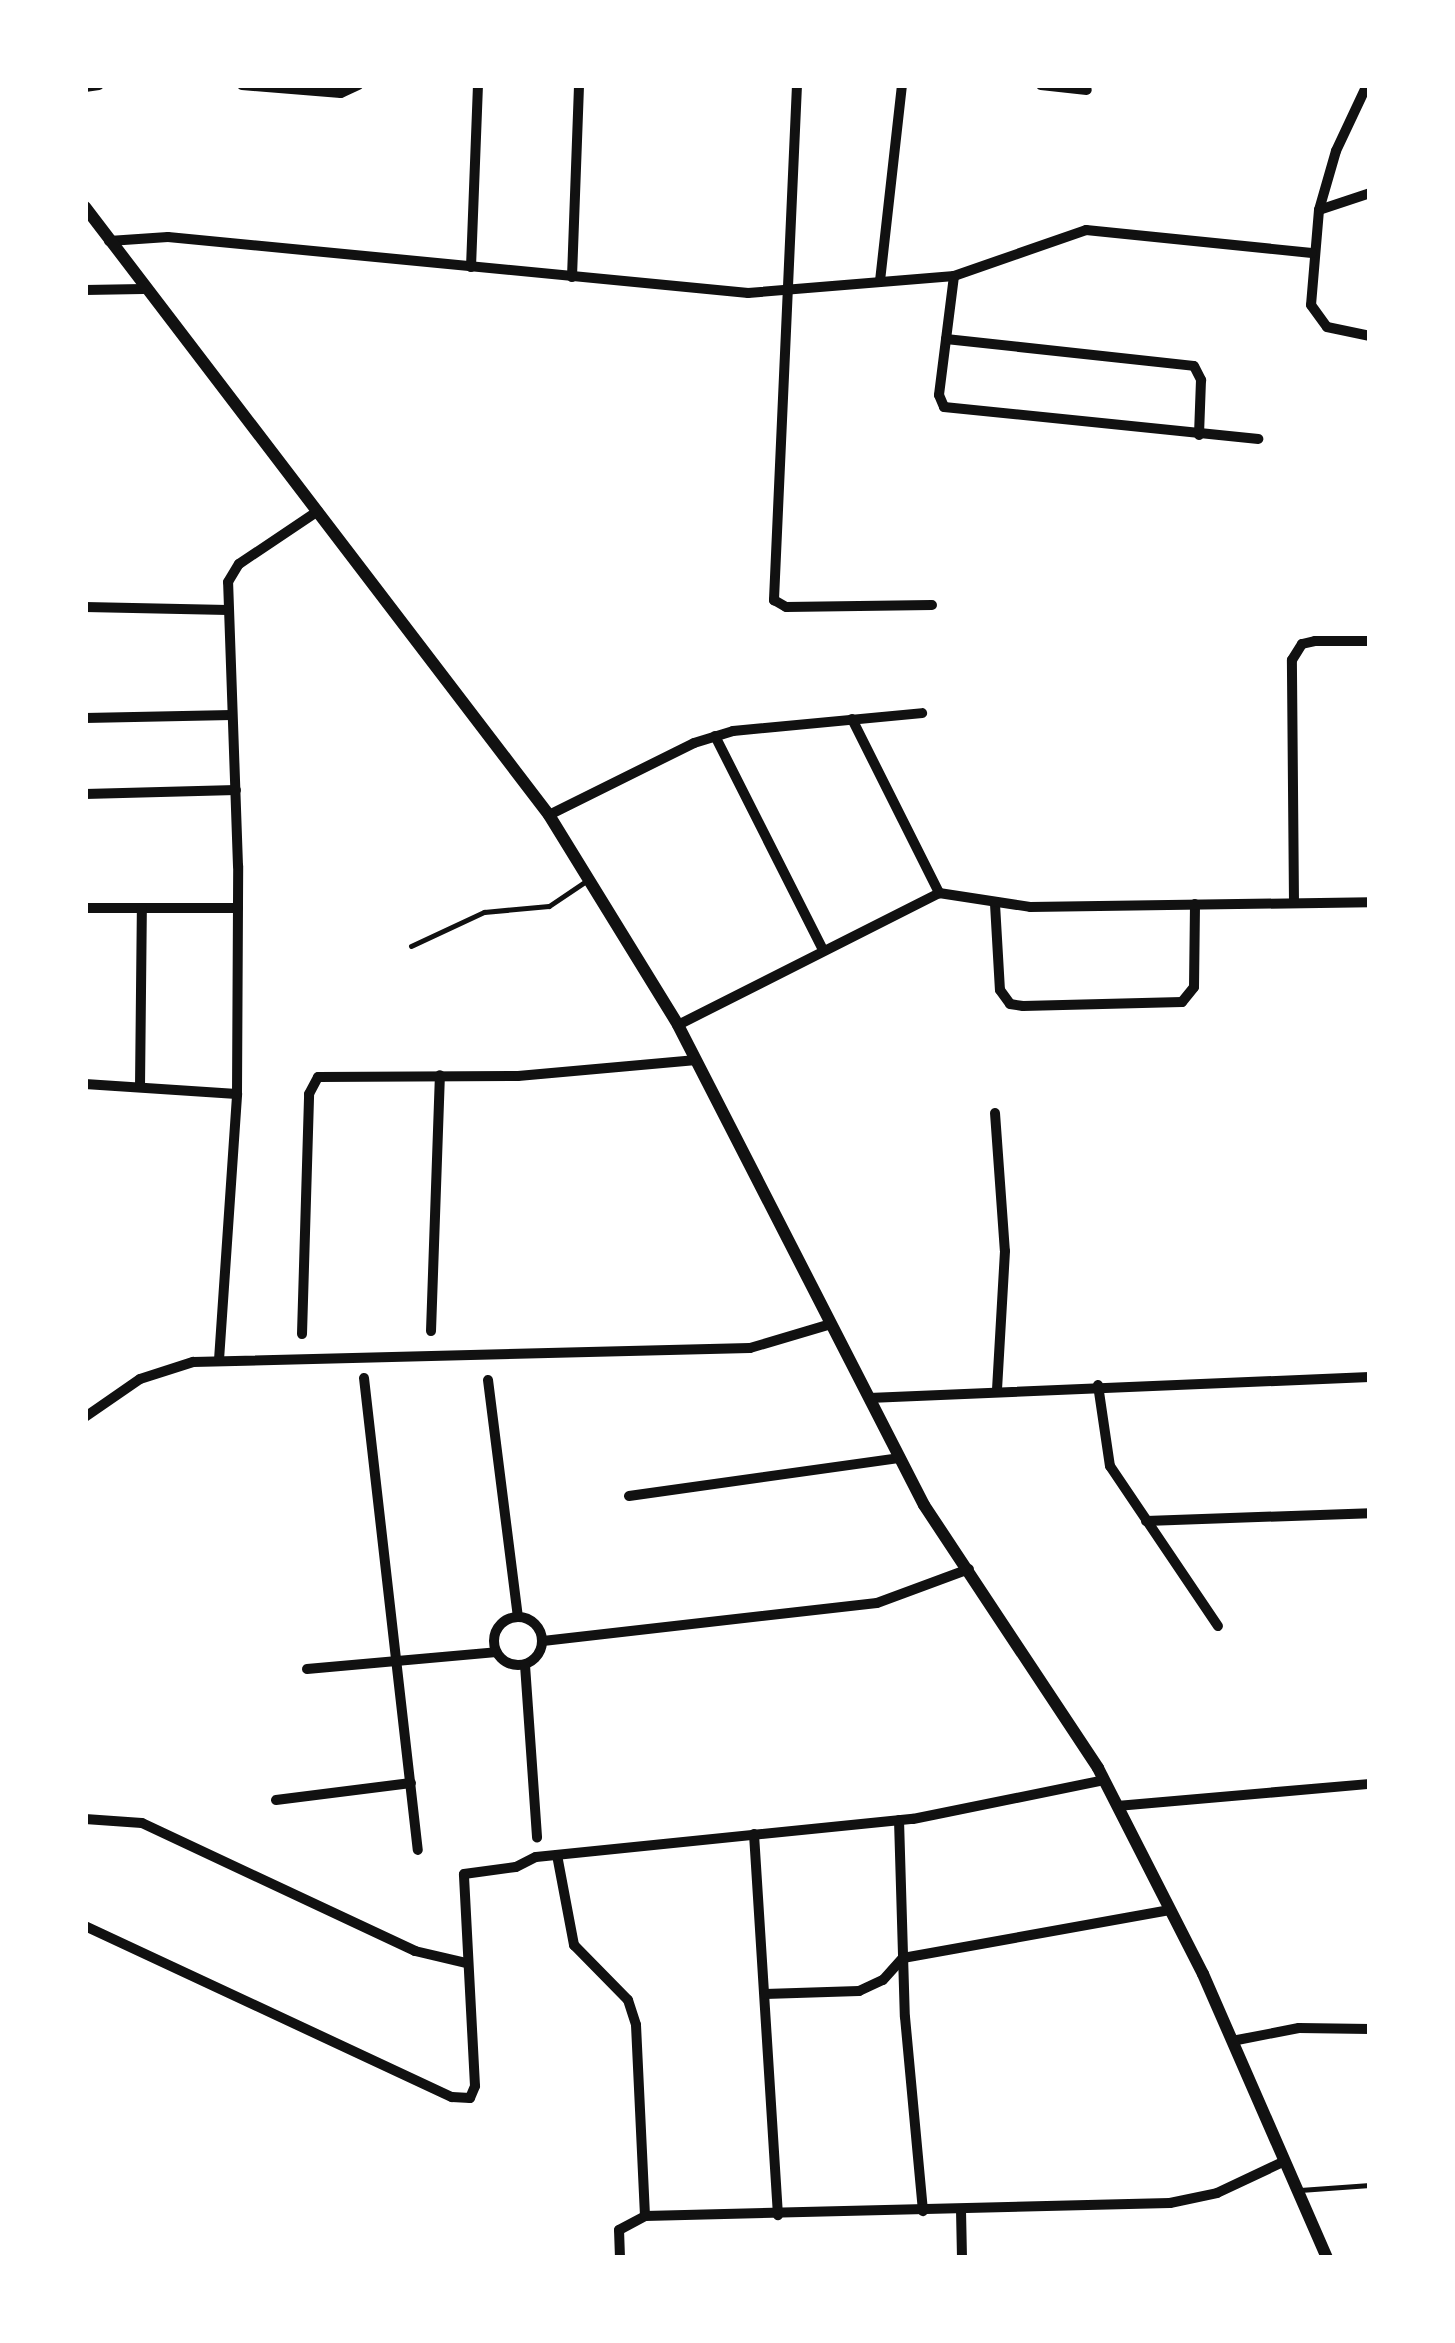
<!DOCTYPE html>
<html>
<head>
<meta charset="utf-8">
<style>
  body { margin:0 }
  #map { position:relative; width:1455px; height:2343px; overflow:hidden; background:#fff; font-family:Montserrat,sans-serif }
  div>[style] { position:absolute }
  .service>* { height:5px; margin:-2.5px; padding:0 2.5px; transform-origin:2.5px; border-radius:2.5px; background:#111 }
  .minor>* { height:10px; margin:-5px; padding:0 5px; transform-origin:5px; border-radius:5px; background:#111 }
  .minor>.ring { margin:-5px; padding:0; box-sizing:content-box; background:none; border:10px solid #111; border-radius:50% }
  .tertiary>* { height:12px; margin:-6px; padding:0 6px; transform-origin:6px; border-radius:6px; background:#111 }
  span { translate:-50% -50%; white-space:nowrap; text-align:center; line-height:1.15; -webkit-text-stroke:9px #fff; paint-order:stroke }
  .frame { position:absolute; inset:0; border:88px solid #fff; pointer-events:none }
</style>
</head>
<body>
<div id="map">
  <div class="service">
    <i style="left:411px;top:946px;width:81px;rotate:-25deg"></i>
    <i style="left:484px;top:912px;width:65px;rotate:-5.3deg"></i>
    <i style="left:549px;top:906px;width:45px;rotate:-34deg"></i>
    <i style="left:1300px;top:2190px;width:70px;rotate:-4.1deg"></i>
  </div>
  <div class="minor">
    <i style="left:242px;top:85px;width:99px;rotate:4.6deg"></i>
    <i style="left:341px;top:93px;width:19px;rotate:-25deg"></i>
    <i style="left:797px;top:85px;width:516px;rotate:92.56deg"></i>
    <i style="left:774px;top:600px;width:14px;rotate:30deg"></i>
    <i style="left:786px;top:607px;width:146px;rotate:-0.8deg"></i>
    <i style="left:1041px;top:85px;width:46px;rotate:6.2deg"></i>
    <i style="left:1367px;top:85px;width:73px;rotate:115.2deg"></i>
    <i style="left:1336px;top:151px;width:61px;rotate:106.1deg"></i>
    <i style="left:1319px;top:210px;width:95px;rotate:94.8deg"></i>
    <i style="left:1311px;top:305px;width:27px;rotate:54deg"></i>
    <i style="left:1327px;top:327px;width:44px;rotate:11.8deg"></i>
    <i style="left:85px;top:87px;width:14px;rotate:-8deg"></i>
    <i style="left:1319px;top:210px;width:54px;rotate:-18.4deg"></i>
    <i style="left:109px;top:241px;width:59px;rotate:-3.9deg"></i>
    <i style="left:168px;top:237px;width:583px;rotate:5.51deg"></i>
    <i style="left:748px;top:293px;width:207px;rotate:-4.7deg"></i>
    <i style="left:954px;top:276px;width:140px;rotate:-19.2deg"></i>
    <i style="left:1086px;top:230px;width:227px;rotate:5.8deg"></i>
    <i style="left:471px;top:267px;width:182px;rotate:-87.8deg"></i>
    <i style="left:954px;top:276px;width:120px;rotate:97.2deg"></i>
    <i style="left:939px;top:395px;width:13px;rotate:67deg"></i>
    <i style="left:944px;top:407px;width:316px;rotate:5.8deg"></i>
    <i style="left:572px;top:277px;width:192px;rotate:-87.9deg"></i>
    <i style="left:880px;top:281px;width:197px;rotate:-83.6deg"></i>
    <i style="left:85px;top:290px;width:58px;rotate:-1deg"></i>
    <i style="left:946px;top:339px;width:249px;rotate:6.2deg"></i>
    <i style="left:1194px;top:366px;width:16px;rotate:63deg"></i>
    <i style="left:1201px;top:380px;width:55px;rotate:92.1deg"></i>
    <i style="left:85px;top:607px;width:143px;rotate:1.2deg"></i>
    <i style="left:85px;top:718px;width:147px;rotate:-1.2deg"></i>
    <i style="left:852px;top:719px;width:195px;rotate:63.4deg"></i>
    <i style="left:715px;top:736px;width:240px;rotate:63.2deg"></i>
    <i style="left:85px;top:794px;width:151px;rotate:-1.5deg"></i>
    <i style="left:549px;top:815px;width:162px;rotate:-26.4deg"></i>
    <i style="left:694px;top:743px;width:41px;rotate:-17.1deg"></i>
    <i style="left:733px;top:731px;width:190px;rotate:-5.4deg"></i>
    <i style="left:1294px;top:903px;width:243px;rotate:-90.5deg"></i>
    <i style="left:1292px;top:660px;width:19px;rotate:-58deg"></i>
    <i style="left:1302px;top:644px;width:13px;rotate:-13deg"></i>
    <i style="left:1315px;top:641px;width:55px"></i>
    <i style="left:995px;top:904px;width:86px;rotate:86.7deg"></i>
    <i style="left:1000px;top:990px;width:17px;rotate:54deg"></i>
    <i style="left:1010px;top:1004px;width:13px;rotate:9deg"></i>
    <i style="left:1023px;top:1006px;width:159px;rotate:-1.4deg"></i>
    <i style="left:1182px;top:1002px;width:19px;rotate:-51deg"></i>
    <i style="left:1194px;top:987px;width:83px;rotate:-89.3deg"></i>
    <i style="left:85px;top:908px;width:153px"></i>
    <i style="left:678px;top:1025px;width:292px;rotate:-26.8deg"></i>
    <i style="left:939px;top:893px;width:92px;rotate:8.7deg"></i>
    <i style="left:1030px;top:907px;width:340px;rotate:-0.8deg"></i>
    <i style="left:85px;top:1084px;width:152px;rotate:3.8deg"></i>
    <i style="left:140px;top:1087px;width:179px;rotate:-89.4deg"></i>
    <i style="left:995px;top:1113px;width:138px;rotate:85.9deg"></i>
    <i style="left:1005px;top:1251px;width:140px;rotate:93.3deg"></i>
    <i style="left:431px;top:1331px;width:256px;rotate:-88deg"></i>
    <i style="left:302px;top:1334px;width:240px;rotate:-88.3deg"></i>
    <i style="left:309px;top:1094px;width:19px;rotate:-62deg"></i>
    <i style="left:318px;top:1077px;width:200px;rotate:-0.3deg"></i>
    <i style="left:518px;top:1076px;width:179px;rotate:-5.1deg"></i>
    <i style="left:219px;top:1360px;width:267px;rotate:-86.1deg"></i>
    <i style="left:237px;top:1094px;width:228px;rotate:-89.7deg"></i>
    <i style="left:238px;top:866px;width:284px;rotate:-92deg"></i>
    <i style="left:228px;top:582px;width:21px;rotate:-59deg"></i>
    <i style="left:239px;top:564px;width:95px;rotate:-33.9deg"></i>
    <i style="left:364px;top:1378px;width:475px;rotate:83.5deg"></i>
    <i style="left:488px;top:1380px;width:239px;rotate:82.8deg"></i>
    <i style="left:1098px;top:1385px;width:82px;rotate:81.6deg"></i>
    <i style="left:1110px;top:1466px;width:193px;rotate:56deg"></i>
    <i style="left:869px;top:1398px;width:501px;rotate:-2.4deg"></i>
    <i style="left:85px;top:1417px;width:67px;rotate:-34.6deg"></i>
    <i style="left:140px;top:1379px;width:56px;rotate:-17.8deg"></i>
    <i style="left:193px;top:1362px;width:557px;rotate:-1.44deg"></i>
    <i style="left:750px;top:1348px;width:84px;rotate:-16.5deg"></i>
    <i style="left:629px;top:1496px;width:274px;rotate:-8deg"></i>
    <i style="left:1146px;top:1521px;width:224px;rotate:-2deg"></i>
    <i class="ring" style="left:494px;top:1617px;width:38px;height:38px"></i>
    <i style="left:543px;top:1641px;width:336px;rotate:-6.5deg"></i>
    <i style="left:877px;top:1603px;width:98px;rotate:-20.3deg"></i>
    <i style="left:525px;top:1665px;width:173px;rotate:86deg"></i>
    <i style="left:307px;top:1669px;width:190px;rotate:-5.1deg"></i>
    <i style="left:276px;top:1800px;width:136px;rotate:-7.2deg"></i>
    <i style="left:1117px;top:1806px;width:254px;rotate:-5deg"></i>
    <i style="left:85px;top:1819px;width:57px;rotate:4deg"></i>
    <i style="left:142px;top:1823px;width:302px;rotate:25.1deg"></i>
    <i style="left:415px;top:1951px;width:52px;rotate:13.2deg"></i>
    <i style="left:899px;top:1820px;width:197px;rotate:88.3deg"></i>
    <i style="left:905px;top:2017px;width:195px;rotate:84.7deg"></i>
    <i style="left:754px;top:1834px;width:382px;rotate:86.4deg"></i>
    <i style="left:557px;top:1855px;width:92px;rotate:79.3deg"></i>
    <i style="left:574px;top:1945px;width:77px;rotate:45.5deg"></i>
    <i style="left:628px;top:2000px;width:26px;rotate:72deg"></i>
    <i style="left:636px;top:2025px;width:191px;rotate:87.3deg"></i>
    <i style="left:85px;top:1926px;width:405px;rotate:25deg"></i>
    <i style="left:452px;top:2097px;width:18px;rotate:3deg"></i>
    <i style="left:470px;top:2098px;width:13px;rotate:-67deg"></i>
    <i style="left:475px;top:2086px;width:212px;rotate:-93deg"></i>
    <i style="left:464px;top:1874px;width:52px;rotate:-7.7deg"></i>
    <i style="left:516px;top:1867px;width:22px;rotate:-27deg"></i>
    <i style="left:536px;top:1857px;width:379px;rotate:-5.8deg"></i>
    <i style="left:913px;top:1819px;width:195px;rotate:-11.5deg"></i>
    <i style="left:765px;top:1994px;width:94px;rotate:-1.8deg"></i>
    <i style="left:859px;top:1991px;width:26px;rotate:-25deg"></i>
    <i style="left:883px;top:1980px;width:30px;rotate:-48deg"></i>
    <i style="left:903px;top:1958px;width:271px;rotate:-10.2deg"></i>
    <i style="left:1232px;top:2041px;width:68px;rotate:-11deg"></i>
    <i style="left:1299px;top:2028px;width:71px;rotate:0.8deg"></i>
    <i style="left:961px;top:2210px;width:48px;rotate:88.8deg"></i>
    <i style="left:620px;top:2258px;width:28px;rotate:-92deg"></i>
    <i style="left:619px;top:2230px;width:30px;rotate:-28deg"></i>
    <i style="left:645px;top:2216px;width:525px;rotate:-1.42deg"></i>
    <i style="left:1170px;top:2203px;width:48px;rotate:-12deg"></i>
    <i style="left:1217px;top:2193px;width:75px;rotate:-25.2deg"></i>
  </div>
  <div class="tertiary">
    <i style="left:85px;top:207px;width:765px;rotate:52.65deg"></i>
    <i style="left:549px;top:815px;width:246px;rotate:58.4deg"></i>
    <i style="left:678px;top:1025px;width:539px;rotate:62.86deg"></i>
    <i style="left:924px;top:1505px;width:315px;rotate:56.5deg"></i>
    <i style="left:1098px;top:1768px;width:231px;rotate:63deg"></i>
    <i style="left:1203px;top:1974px;width:310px;rotate:66.4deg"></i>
  </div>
  <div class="frame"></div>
</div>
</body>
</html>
